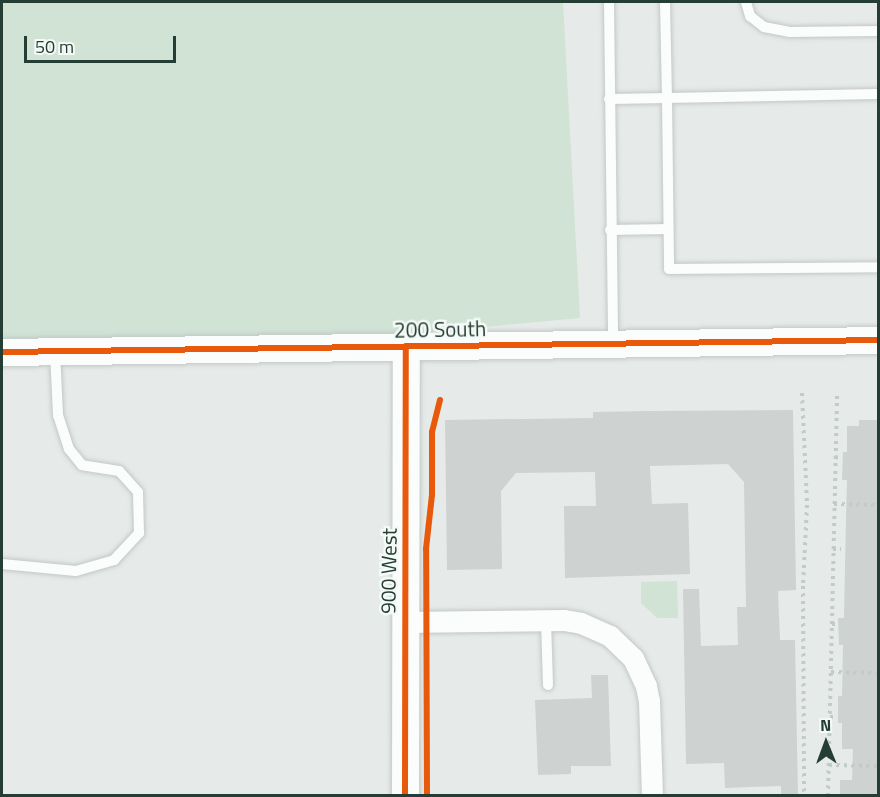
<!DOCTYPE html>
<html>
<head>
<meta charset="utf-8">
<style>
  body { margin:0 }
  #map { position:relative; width:880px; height:797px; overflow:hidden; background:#e6ebe9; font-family:"Titillium Web",sans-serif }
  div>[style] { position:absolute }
  .green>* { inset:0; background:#d0e3d5 }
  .building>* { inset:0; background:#ced2d0 }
  .path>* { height:4px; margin-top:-2px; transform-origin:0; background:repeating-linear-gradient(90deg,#c2cbc7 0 3px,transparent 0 7.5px) }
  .roads { filter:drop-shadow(0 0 2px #c3c8c6) drop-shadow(0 0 2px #c3c8c6) }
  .service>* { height:10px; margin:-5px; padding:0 5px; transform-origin:5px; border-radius:5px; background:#fbfcfc }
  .minor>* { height:21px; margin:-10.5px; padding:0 10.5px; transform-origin:10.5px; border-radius:10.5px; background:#fbfcfc }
  .tertiary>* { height:27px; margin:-13.5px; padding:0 13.5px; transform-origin:13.5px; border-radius:13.5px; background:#fbfcfc }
  .cycleway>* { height:6px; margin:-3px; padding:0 3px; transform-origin:3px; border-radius:3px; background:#e8590c }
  span { translate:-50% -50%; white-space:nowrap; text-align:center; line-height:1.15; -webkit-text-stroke:5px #f5faf7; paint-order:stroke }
  .street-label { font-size:21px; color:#243e36 }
  .frame { position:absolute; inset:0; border:3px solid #243e36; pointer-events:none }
  .north { position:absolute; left:796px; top:713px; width:60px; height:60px; -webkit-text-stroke:4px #f5faf7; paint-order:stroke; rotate:359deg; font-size:16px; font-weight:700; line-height:24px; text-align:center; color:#243e36 }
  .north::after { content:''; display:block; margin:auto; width:21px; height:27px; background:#243e36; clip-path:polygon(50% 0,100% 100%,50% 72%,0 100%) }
  .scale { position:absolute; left:24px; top:36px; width:152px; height:27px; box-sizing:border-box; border:3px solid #243e36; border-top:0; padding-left:8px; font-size:18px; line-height:21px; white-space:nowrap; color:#243e36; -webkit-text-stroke:4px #f5faf7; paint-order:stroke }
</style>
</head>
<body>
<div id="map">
  <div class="green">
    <i style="clip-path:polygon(2px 2px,563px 2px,580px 318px,366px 338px,2px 340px)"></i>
    <i style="clip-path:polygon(677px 581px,678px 618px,657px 618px,641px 603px,641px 582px)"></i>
  </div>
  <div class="building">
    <i style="clip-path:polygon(793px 410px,796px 590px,778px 591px,780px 640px,795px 640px,798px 795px,781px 795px,781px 786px,725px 788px,724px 763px,686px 764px,683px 589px,699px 589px,701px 646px,738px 645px,737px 607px,746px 607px,744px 482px,728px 464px,650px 466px,652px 504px,688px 503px,690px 574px,565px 578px,564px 506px,596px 506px,595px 472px,516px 473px,501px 491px,502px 569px,447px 570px,445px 420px,593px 418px,593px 412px,649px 411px)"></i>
    <i style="clip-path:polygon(859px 420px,879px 420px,879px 795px,840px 795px,840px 780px,852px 780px,853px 749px,842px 749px,842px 723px,838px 723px,838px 696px,842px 696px,843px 645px,839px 645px,838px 618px,844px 618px,846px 518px,847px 480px,842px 480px,843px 452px,847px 452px,847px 426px,859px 426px)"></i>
    <i style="clip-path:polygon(591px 675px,608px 675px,611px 766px,571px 766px,571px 774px,538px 775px,535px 700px,592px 698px)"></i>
  </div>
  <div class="path">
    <i style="left:802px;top:393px;width:112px;rotate:87.4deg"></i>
    <i style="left:807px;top:505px;width:81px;rotate:92.8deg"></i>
    <i style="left:803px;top:586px;width:210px;rotate:89.7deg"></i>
    <i style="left:835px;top:457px;width:7px;rotate:8deg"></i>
    <i style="left:834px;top:504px;width:44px;rotate:1.3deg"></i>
    <i style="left:833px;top:549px;width:8px"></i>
    <i style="left:832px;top:624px;width:7px"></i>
    <i style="left:831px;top:672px;width:47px;rotate:1.2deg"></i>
    <i style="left:830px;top:717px;width:7px"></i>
    <i style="left:829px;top:765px;width:49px;rotate:1.2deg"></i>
    <i style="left:828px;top:796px;width:403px;rotate:-88.7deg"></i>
  </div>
  <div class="roads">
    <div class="service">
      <i style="left:609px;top:2px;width:340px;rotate:89.3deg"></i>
      <i style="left:665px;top:2px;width:96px;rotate:88.8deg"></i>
      <i style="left:667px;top:98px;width:211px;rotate:-1.1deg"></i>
      <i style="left:746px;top:2px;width:15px;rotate:74deg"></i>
      <i style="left:750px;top:16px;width:18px;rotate:38deg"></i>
      <i style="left:764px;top:27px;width:25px;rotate:11deg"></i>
      <i style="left:789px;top:32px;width:89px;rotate:-0.6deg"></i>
      <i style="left:609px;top:99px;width:58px;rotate:-1deg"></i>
      <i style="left:667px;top:98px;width:171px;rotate:89.3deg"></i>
      <i style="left:669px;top:269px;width:209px;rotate:-0.5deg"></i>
      <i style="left:610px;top:230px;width:58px;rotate:-1deg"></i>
      <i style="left:2px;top:564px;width:74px;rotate:5.4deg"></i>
      <i style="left:76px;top:571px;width:40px;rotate:-16deg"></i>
      <i style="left:114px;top:560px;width:37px;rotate:-47deg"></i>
      <i style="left:139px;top:533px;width:41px;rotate:-91.4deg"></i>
      <i style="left:138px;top:492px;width:28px;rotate:-132deg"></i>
      <i style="left:119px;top:471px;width:37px;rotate:-171deg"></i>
      <i style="left:82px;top:465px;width:21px;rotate:-129deg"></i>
      <i style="left:69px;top:449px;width:36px;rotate:-108deg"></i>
      <i style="left:58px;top:415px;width:64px;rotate:-92.7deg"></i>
      <i style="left:546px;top:621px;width:64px;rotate:88.2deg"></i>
    </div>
    <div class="minor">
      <i style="left:404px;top:622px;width:160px;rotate:-0.7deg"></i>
      <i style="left:564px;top:620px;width:17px;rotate:10deg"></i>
      <i style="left:581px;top:623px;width:32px;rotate:24deg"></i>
      <i style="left:610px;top:636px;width:32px;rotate:44deg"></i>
      <i style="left:633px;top:658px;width:31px;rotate:65deg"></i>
      <i style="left:646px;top:686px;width:15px;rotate:79deg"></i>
      <i style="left:649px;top:701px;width:95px;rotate:88.2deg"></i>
    </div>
    <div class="tertiary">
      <i style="left:2px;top:352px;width:876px;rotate:-0.78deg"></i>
      <i style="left:405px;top:796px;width:450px;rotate:-89.9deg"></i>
    </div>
  </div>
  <div class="cycleway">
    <i style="left:2px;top:352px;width:876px;rotate:-0.78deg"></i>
    <i style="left:405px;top:796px;width:450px;rotate:-89.9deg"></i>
    <i style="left:427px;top:796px;width:247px;rotate:-90.2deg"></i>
    <i style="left:426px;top:549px;width:54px;rotate:-83.7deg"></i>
    <i style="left:432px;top:495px;width:63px;rotate:-90deg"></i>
    <i style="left:432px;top:432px;width:33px;rotate:-76deg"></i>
  </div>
  <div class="street-label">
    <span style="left:440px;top:329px;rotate:-1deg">200 South</span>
    <span style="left:388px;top:571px;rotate:-89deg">900 West</span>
  </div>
  <div class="frame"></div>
  <div class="north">N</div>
  <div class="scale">50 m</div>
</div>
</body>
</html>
